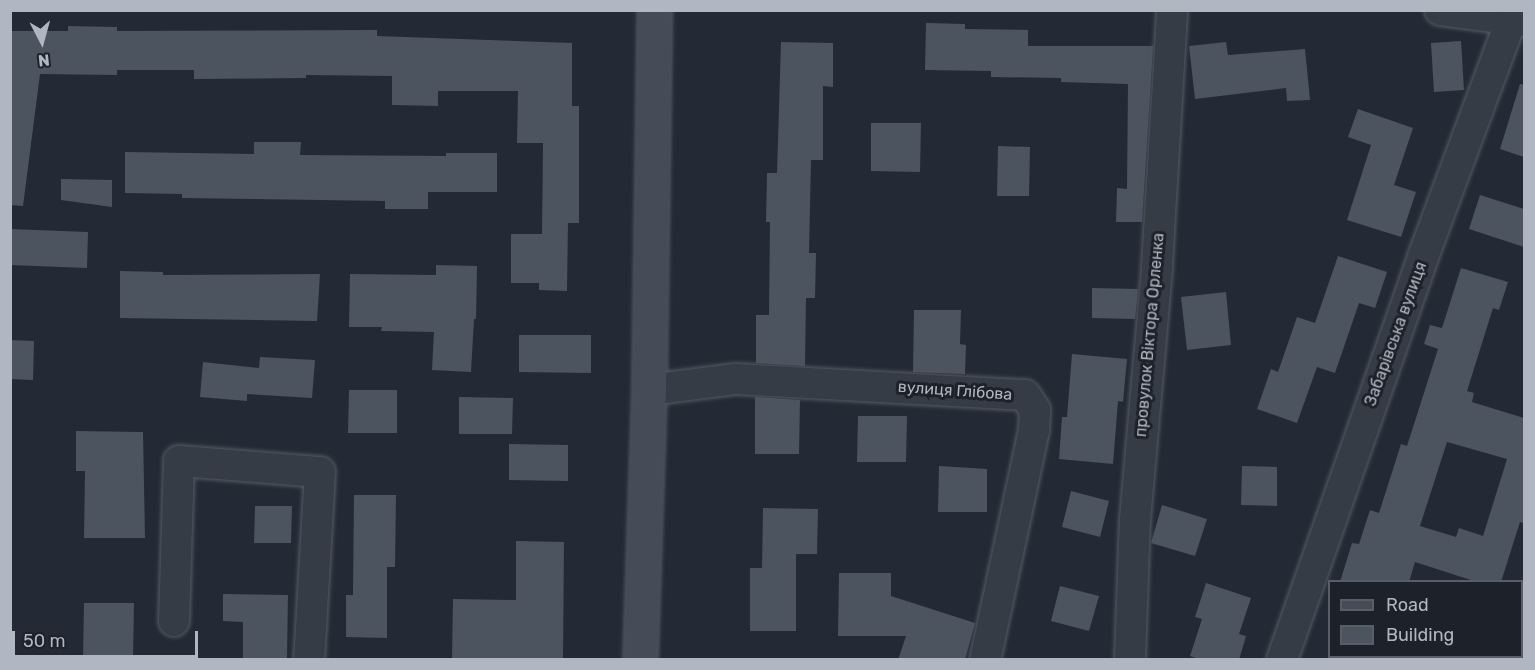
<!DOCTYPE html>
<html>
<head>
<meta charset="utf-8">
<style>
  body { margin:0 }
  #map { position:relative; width:1535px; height:670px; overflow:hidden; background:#232a35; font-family:Rubik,sans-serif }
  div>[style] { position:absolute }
  .building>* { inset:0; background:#4c5460 }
  .roads { filter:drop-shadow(0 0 2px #545a63) drop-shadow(0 0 2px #545a63) }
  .street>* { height:30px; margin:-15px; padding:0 15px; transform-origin:15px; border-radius:15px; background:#363c46 }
  .secondary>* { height:33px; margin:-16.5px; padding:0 16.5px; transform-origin:16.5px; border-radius:16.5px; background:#454c58 }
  span { translate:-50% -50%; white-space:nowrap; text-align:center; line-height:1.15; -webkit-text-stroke:6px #1c212a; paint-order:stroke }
  .street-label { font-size:16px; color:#b1b7c2 }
  .frame { position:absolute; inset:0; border:12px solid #b1b7c2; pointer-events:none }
  .legend { position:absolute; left:1328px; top:580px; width:195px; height:78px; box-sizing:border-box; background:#1c212a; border:2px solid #585d67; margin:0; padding:8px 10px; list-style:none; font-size:18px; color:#b1b7c2 }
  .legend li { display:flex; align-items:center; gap:12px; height:30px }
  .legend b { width:30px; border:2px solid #585d67 }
  .north { position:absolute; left:12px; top:12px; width:60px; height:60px; -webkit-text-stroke:4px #1c212a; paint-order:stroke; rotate:174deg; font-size:16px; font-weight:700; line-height:24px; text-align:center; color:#b1b7c2 }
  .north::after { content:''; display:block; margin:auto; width:21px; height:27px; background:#b1b7c2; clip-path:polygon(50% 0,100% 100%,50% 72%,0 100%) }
  .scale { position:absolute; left:12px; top:631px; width:186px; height:27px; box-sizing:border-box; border:3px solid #b1b7c2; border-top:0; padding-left:8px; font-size:18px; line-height:21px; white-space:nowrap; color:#b1b7c2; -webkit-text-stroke:4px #1c212a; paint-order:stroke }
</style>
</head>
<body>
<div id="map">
  <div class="building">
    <i style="clip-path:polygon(926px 23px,965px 24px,965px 29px,1028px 30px,1028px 46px,1153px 46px,1142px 222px,1116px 222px,1117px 188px,1127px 189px,1128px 84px,1061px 82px,1061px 78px,991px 77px,991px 71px,925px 70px)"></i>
    <i style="clip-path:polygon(68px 26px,117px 27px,117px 31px,377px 30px,377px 36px,572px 43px,572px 106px,579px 106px,579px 223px,568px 223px,567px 291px,539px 290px,539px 283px,511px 283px,511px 234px,542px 234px,543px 143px,517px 143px,518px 91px,438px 91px,438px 106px,392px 105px,392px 76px,306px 75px,306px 78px,194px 79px,194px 70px,117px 70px,117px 75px,40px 74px,23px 206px,10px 205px,10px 31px,68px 31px)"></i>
    <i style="clip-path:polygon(1461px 41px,1464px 90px,1434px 92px,1431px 43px)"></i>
    <i style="clip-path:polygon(781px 42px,833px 43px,833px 87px,823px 86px,823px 160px,811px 160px,809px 253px,816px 253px,815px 298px,806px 298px,805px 366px,756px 363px,756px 315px,769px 315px,770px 222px,766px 222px,767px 173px,777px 173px)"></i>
    <i style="clip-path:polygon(1226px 42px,1228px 55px,1305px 49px,1310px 100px,1287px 101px,1286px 88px,1195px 99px,1189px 46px)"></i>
    <i style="clip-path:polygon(1520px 84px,1524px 85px,1524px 157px,1500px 149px)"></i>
    <i style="clip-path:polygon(1358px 109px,1413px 128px,1394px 185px,1416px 192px,1401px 237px,1347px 220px,1371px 145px,1348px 137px)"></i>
    <i style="clip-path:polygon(871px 123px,921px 123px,920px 172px,871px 171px)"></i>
    <i style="clip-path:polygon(254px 142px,301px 142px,300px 155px,446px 156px,446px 153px,497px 153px,497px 192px,428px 192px,428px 209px,385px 209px,385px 201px,182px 198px,182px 194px,125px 193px,125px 152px,254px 154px)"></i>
    <i style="clip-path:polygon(998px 146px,1030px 147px,1029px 196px,997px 196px)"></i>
    <i style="clip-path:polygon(61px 179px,112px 180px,112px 207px,61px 200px)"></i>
    <i style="clip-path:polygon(1480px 195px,1524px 209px,1524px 247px,1469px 229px)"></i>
    <i style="clip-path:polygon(10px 229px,88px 232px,87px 268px,10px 265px)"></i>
    <i style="clip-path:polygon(1338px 256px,1387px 272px,1375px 308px,1359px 303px,1335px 373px,1317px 367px,1297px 423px,1257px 409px,1271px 369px,1278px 372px,1297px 317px,1315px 323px)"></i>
    <i style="clip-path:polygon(436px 265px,477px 266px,476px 319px,474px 319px,471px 372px,432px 370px,434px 332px,381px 331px,382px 327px,349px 327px,350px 274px,436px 275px)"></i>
    <i style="clip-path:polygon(evenodd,1461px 268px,1508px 282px,1499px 310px,1493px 308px,1467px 391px,1474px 393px,1472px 402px,1524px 418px,1524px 523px,1520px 522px,1501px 582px,1477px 582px,1415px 562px,1409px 582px,1340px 582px,1352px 543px,1359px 544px,1370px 510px,1379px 513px,1401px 444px,1407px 446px,1438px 349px,1424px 344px,1430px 325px,1442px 328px,1461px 268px,1447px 442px,1507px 459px,1483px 536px,1459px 528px,1456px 537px,1420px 526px,1447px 442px)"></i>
    <i style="clip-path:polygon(120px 271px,163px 272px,163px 275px,320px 274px,317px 321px,120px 318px)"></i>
    <i style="clip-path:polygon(1092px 288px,1138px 289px,1135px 319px,1092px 318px)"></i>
    <i style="clip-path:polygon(1226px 292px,1231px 345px,1187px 350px,1181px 297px)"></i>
    <i style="clip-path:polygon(914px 310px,961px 310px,960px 344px,966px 345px,965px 374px,913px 372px)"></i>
    <i style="clip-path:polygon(519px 335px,591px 335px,591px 373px,519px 372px)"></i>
    <i style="clip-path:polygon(10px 340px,34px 341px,33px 380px,10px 379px)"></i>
    <i style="clip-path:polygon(1072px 354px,1127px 359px,1123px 402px,1118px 401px,1113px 464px,1059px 459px,1062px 417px,1067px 417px)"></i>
    <i style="clip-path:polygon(260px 357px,315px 360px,312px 398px,247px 394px,247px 401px,200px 397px,203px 362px,259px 368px)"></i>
    <i style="clip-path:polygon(349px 390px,397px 390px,397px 433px,348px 433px)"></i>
    <i style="clip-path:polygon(459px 397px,513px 398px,512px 434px,459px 434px)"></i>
    <i style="clip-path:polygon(755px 397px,800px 400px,799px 454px,755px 454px)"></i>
    <i style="clip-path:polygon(858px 416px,907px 416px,906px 462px,857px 462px)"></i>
    <i style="clip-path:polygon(76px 431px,143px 432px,145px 538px,84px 538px,85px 471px,76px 471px)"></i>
    <i style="clip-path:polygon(509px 444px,568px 445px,568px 481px,509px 480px)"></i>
    <i style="clip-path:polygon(939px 466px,987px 469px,987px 512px,938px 512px)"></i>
    <i style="clip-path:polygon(1242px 466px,1277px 467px,1277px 506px,1241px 505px)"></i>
    <i style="clip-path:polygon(1071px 491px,1109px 501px,1100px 537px,1062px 527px)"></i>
    <i style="clip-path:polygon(354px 495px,396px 495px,395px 567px,387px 567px,387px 638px,346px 637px,346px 595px,353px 595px)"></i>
    <i style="clip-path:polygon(1162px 505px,1207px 519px,1195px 556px,1151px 543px)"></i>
    <i style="clip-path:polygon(255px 506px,292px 506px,291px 543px,254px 543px)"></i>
    <i style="clip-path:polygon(763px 508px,818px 509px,817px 554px,796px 554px,796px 631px,750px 631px,750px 568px,762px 568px)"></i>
    <i style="clip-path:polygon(516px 541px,564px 542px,563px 660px,452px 658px,453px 599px,516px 600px)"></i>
    <i style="clip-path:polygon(839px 573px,891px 573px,891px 596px,975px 623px,965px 660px,898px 660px,906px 636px,838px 636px)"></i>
    <i style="clip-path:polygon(1206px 583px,1251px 598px,1239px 634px,1246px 636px,1239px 660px,1201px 660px,1190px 656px,1202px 619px,1195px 617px)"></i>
    <i style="clip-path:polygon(1060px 586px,1099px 596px,1089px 631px,1051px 621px)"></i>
    <i style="clip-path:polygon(223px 594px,288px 595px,287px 660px,243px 660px,243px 622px,223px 621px)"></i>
    <i style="clip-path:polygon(84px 603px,134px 603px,133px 660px,83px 660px)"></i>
  </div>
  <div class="roads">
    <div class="street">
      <i style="left:1440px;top:10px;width:85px;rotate:7.5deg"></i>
      <i style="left:649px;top:390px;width:88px;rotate:-7.2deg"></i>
      <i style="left:736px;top:379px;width:289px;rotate:3.2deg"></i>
      <i style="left:1025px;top:395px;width:18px;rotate:56deg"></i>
      <i style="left:1035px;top:410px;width:20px;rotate:93deg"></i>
      <i style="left:1034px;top:430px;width:235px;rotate:102deg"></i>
      <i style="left:174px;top:621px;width:160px;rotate:-88.2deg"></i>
      <i style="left:179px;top:461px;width:141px;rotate:4.5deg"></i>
      <i style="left:320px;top:472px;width:188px;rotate:93.3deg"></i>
      <i style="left:1522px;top:636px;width:7px;rotate:-74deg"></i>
      <i style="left:1130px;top:660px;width:140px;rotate:-88deg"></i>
      <i style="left:1135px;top:520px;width:255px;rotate:-85deg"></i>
      <i style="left:1157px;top:266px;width:256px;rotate:-86.6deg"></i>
      <i style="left:1282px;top:660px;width:427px;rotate:-70.7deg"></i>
      <i style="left:1423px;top:257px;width:264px;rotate:-69.6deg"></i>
      <i style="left:1512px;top:660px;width:4px;rotate:-76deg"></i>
    </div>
    <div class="secondary">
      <i style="left:640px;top:660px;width:270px;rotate:-88.1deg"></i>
      <i style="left:649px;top:390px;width:380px;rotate:-89.2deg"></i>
    </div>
  </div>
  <div class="street-label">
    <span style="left:1396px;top:334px;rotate:-70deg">Забарівська вулиця</span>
    <span style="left:1150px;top:335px;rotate:-85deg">провулок Віктора Орленка</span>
    <span style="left:955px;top:391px;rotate:4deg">вулиця Глібова</span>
  </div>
  <div class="frame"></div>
  <ul class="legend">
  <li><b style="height:8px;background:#454c58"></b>Road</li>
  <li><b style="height:16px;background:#4c5460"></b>Building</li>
  </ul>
  <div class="north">N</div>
  <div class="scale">50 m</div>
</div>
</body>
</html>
